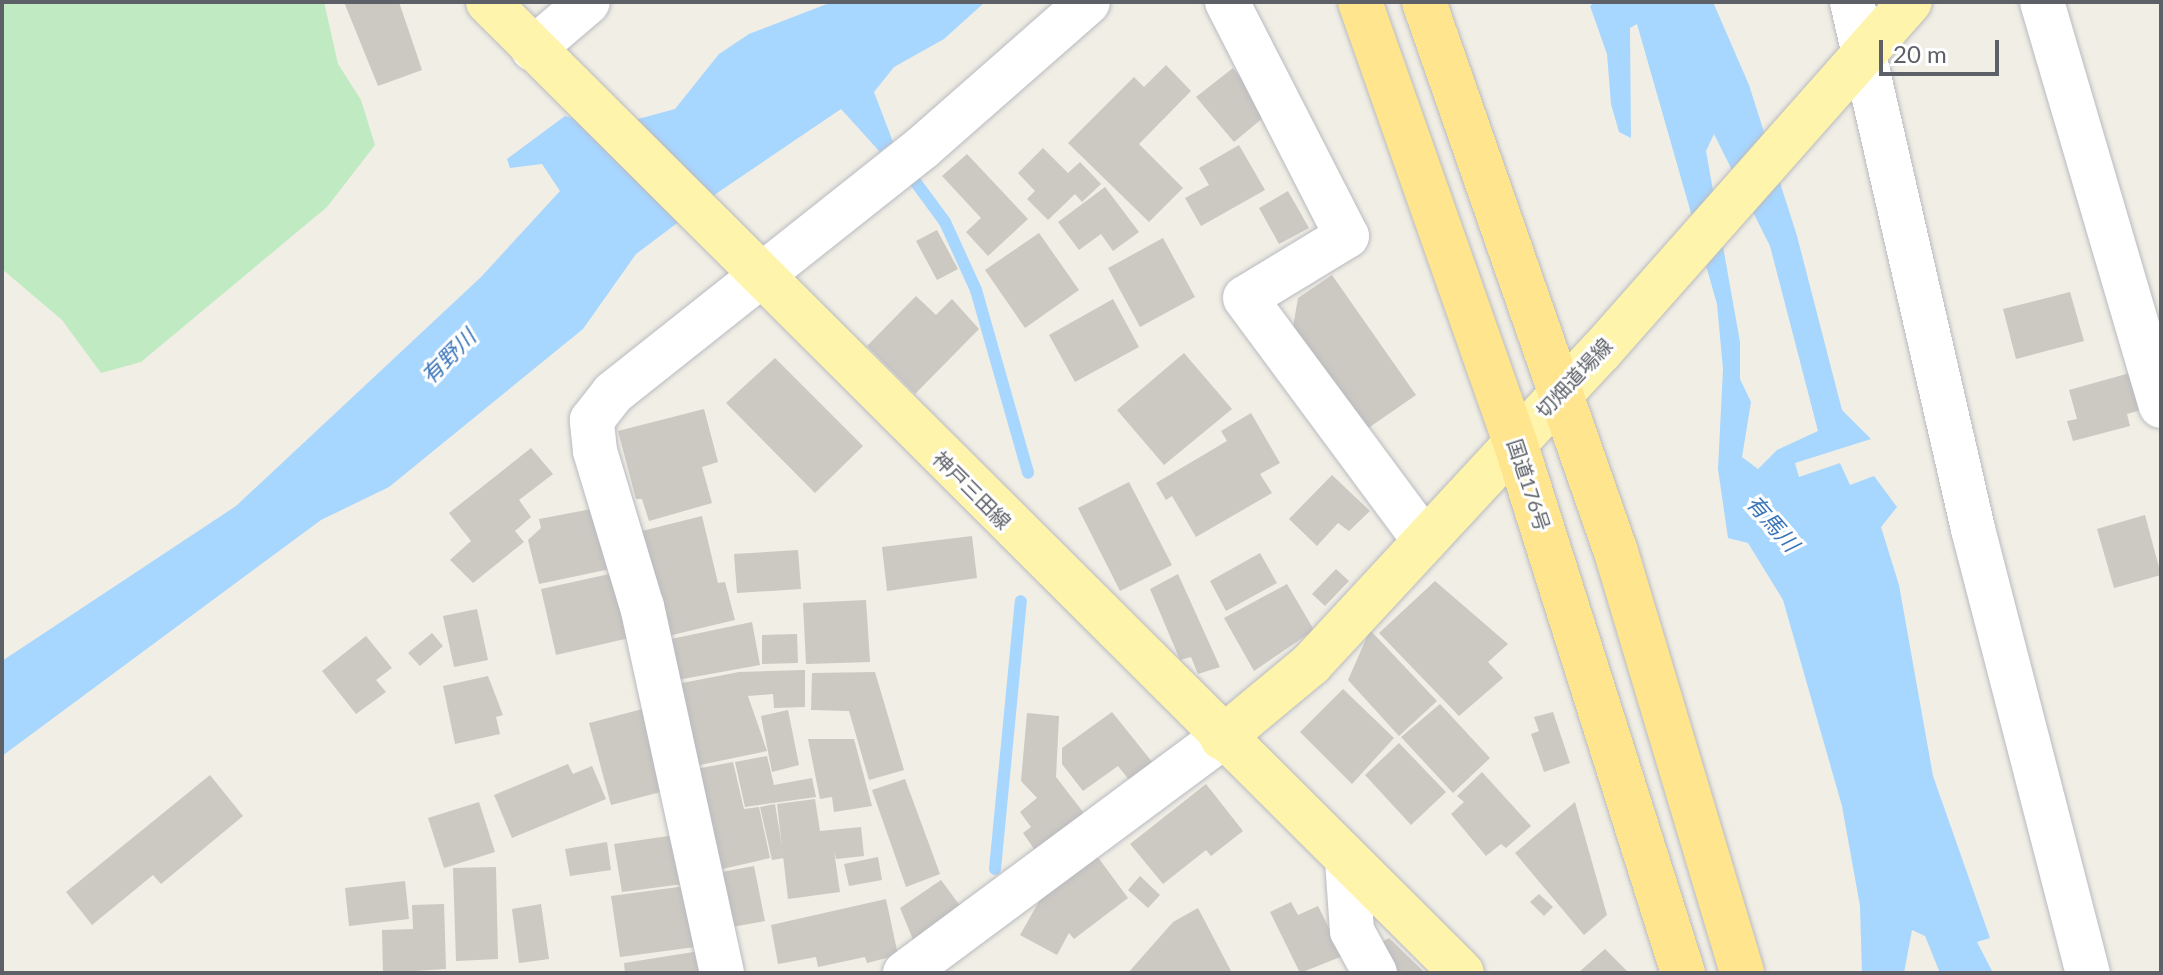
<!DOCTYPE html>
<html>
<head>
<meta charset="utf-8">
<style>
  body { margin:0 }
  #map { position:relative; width:2163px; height:975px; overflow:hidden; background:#f1eee5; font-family:Lato,"Noto Sans JP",sans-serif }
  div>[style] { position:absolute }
  .green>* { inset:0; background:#c0eac1 }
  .water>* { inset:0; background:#a7d6ff }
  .stream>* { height:12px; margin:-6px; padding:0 6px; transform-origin:6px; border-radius:6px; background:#a7d6ff }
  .building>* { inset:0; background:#ccc8c2 }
  .roads { filter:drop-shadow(0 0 2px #b8bbc0) drop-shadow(0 0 2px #b8bbc0) }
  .minor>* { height:44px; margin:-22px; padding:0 22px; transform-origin:22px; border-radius:22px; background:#fff }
  .major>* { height:44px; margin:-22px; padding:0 22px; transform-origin:22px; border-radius:22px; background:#fff4ac }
  .highway>* { height:44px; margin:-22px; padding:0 22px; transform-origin:22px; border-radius:22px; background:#ffe58e }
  span { translate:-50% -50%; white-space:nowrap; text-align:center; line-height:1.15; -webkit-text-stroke:6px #fff; paint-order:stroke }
  .street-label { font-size:20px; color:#5d6167 }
  .water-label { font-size:22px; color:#3a75ba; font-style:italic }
  .frame { position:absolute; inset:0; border:4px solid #5d6167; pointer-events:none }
  .scale { position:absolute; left:1879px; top:40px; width:120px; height:36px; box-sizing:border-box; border:4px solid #5d6167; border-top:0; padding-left:10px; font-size:24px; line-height:28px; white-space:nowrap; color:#5d6167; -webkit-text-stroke:6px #fff; paint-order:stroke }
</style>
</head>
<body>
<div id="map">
  <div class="green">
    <i style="clip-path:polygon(2px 2px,324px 2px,338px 64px,361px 100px,375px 145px,327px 207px,141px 362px,101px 373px,62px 320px,2px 269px)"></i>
  </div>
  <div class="water">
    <i style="clip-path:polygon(832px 2px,985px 2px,944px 39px,894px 67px,874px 92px,893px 142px,880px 152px,841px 109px,720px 191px,636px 254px,583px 329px,389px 487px,321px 520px,2px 756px,2px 661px,236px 506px,481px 277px,560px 191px,542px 164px,510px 168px,507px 159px,565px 116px,605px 128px,675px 109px,719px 54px,749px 34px)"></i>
    <i style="clip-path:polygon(evenodd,1596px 2px,1713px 2px,1749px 85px,1797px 236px,1842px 410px,1871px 439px,1795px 463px,1799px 477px,1840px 463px,1850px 485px,1874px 476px,1897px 507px,1881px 527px,1899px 585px,1933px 776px,1990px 938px,1977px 942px,1993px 973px,1940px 973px,1925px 936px,1912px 930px,1904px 973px,1862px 973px,1860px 906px,1842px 806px,1783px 600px,1748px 543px,1728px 538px,1718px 469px,1723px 369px,1717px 304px,1637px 24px,1630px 28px,1631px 138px,1619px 132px,1611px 104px,1607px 54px,1590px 6px,1596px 2px,1714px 134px,1770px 246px,1818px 431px,1777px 450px,1758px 469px,1742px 457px,1751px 402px,1740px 379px,1740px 342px,1706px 151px,1714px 134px)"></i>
  </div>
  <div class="stream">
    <i style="left:914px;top:180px;width:52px;rotate:53.6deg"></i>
    <i style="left:945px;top:222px;width:75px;rotate:65.5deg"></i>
    <i style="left:976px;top:290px;width:190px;rotate:74.1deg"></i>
    <i style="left:995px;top:869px;width:269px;rotate:-84.5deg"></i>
  </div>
  <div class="building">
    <i style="clip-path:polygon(344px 2px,399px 2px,422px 70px,378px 86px)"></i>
    <i style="clip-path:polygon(1166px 65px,1191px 91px,1139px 144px,1183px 188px,1149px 222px,1068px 143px,1134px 77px,1144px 87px)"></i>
    <i style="clip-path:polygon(1233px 68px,1270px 112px,1234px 142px,1196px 97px)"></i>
    <i style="clip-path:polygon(1239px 145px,1265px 190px,1201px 226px,1185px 198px,1209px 185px,1199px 168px)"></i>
    <i style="clip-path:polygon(1043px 148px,1068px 173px,1080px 162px,1101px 184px,1082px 202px,1075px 194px,1048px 220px,1027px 199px,1035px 191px,1018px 173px)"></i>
    <i style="clip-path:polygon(967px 154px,1028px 219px,988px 256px,966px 232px,981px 218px,942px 176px)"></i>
    <i style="clip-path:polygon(1105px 187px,1139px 232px,1113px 251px,1101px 234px,1079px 250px,1058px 222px)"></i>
    <i style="clip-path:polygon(1288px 191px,1309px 228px,1279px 244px,1259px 208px)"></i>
    <i style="clip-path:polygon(937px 230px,958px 269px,937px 280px,916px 241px)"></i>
    <i style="clip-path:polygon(1039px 233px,1079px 290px,1025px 328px,985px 270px)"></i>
    <i style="clip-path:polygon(1163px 238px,1195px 297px,1140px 327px,1108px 268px)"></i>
    <i style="clip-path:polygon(1332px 275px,1416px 395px,1367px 429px,1293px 327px,1298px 298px)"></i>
    <i style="clip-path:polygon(2070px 292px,2084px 341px,2016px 359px,2003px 309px)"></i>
    <i style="clip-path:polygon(916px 296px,936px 315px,952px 299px,979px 329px,915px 394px,867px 346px)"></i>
    <i style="clip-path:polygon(1113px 299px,1139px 347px,1075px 382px,1049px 335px)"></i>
    <i style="clip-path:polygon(1184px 353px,1232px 409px,1164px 465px,1117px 410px)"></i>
    <i style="clip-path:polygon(775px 358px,863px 446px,815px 493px,726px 403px)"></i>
    <i style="clip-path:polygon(2137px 371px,2148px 408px,2127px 414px,2130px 426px,2073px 441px,2067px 421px,2077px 419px,2069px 390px)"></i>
    <i style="clip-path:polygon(704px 409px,718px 462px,702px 467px,712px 503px,649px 521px,642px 499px,636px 499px,618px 431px)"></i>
    <i style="clip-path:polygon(1251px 413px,1280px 463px,1260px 474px,1272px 493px,1196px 537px,1172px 496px,1166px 500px,1156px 483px,1227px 441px,1221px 431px)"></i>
    <i style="clip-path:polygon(531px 448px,553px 474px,519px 500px,531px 517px,515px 531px,524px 542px,473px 583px,450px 560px,471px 541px,449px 513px)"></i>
    <i style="clip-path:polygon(1332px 475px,1370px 511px,1349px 531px,1338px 523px,1317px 546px,1289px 519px)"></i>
    <i style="clip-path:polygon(1129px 482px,1172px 565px,1120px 591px,1078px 508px)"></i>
    <i style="clip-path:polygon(602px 507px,615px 568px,539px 584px,528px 540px,541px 528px,539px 519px)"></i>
    <i style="clip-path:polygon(2145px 515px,2161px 575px,2114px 588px,2097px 529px)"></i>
    <i style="clip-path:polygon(702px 516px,718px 583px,725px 582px,735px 620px,668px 636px,642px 531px)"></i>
    <i style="clip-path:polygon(972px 536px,977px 578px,887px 591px,882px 547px)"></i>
    <i style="clip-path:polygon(798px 550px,801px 589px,737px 593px,734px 554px)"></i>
    <i style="clip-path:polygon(1260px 553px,1277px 583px,1226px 611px,1210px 581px)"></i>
    <i style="clip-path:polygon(1336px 569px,1349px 581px,1325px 606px,1312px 594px)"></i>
    <i style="clip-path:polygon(614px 573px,629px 638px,556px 655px,541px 589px)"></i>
    <i style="clip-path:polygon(1178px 574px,1220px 667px,1198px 674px,1191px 657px,1180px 660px,1150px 589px)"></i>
    <i style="clip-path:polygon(1435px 581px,1508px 644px,1488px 662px,1503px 678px,1459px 716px,1379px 633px)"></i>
    <i style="clip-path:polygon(1287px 584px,1314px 630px,1254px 671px,1224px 618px)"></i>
    <i style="clip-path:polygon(866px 600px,870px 662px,806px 664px,803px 603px)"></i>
    <i style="clip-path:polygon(477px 609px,488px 660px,454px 667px,443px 616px)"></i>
    <i style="clip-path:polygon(752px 622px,760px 665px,677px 680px,671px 639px)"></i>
    <i style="clip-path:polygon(1370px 630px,1437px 701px,1399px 736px,1348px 680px)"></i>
    <i style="clip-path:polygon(432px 633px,443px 646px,420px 666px,408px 653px)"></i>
    <i style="clip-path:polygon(797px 634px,798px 663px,762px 664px,762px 635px)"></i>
    <i style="clip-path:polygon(366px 636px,392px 668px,376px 680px,386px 692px,356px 714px,322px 671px)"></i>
    <i style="clip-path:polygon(805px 670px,805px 707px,774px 708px,773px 694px,748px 696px,767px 751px,695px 766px,677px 684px,739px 672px)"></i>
    <i style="clip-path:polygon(875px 672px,904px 770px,869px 780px,849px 711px,811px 710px,812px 673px)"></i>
    <i style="clip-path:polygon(488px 676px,503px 715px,496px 717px,500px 734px,455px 744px,443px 686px)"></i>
    <i style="clip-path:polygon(1343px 689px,1394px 738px,1352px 784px,1300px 732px)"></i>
    <i style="clip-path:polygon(1440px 704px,1490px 758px,1453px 793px,1401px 737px)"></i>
    <i style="clip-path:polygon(650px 707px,672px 789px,611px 805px,589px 723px)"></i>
    <i style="clip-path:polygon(788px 710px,799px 765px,772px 772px,761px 716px)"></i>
    <i style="clip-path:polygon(1112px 712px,1157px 768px,1134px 786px,1118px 766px,1083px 791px,1062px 764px,1062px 748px)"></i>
    <i style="clip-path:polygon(1553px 712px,1570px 763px,1544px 772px,1531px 734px,1539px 731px,1534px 717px)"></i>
    <i style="clip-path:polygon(1027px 713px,1059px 716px,1056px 777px,1090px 821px,1041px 859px,1023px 833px,1031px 827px,1020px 812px,1037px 798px,1021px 781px)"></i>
    <i style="clip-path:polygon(808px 739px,854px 739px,872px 806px,834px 812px,832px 797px,820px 799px)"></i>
    <i style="clip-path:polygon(1399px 743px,1446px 792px,1411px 825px,1365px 775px)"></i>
    <i style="clip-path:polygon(767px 756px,774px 785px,812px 778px,816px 797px,745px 807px,735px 762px)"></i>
    <i style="clip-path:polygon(733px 762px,744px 809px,759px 807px,770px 858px,718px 870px,696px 769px)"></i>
    <i style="clip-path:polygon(568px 764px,573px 774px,592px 766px,606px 799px,512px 838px,494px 795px)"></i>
    <i style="clip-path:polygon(1482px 772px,1531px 826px,1506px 848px,1501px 844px,1486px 856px,1451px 814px,1464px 802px,1457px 796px)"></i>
    <i style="clip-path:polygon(210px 775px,243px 816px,161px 884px,153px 875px,92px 925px,66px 892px)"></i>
    <i style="clip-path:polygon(905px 779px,940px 874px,906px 887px,872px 790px)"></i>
    <i style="clip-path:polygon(1206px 784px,1243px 831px,1211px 856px,1206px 850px,1163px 884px,1130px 844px)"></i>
    <i style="clip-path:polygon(815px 799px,820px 831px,861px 827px,864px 856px,836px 859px,834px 851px,840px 892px,788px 899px,777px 804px)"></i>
    <i style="clip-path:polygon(479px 802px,495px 852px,444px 868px,428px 818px)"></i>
    <i style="clip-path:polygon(1575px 802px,1607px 915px,1584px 935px,1515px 853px)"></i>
    <i style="clip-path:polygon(775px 804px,784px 858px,772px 860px,760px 807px)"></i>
    <i style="clip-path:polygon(675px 835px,683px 884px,622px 892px,614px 844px)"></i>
    <i style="clip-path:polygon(607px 842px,611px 870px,570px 876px,565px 849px)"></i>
    <i style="clip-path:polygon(1097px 856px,1128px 898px,1074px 939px,1069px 933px,1057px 955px,1020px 935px,1041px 898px)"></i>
    <i style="clip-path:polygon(878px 857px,882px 880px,849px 886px,844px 864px)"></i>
    <i style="clip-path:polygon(754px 866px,765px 921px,732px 927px,722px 872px)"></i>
    <i style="clip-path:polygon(496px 867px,498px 959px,456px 961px,453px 868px)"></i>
    <i style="clip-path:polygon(1140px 876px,1160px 895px,1148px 908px,1128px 890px)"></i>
    <i style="clip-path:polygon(941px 880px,964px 911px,916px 947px,900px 908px)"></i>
    <i style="clip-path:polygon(405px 881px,409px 919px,349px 926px,345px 888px)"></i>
    <i style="clip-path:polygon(686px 886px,695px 947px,620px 957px,611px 896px)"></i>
    <i style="clip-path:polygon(1539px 894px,1553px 907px,1544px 916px,1530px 902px)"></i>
    <i style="clip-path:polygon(886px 899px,898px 955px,867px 963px,865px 957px,818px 967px,816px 957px,778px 964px,771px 925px)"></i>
    <i style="clip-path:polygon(1291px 902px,1298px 915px,1318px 906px,1343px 956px,1300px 973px,1270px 912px)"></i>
    <i style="clip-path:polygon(444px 904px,446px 969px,383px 973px,382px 930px,413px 929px,412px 905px)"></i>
    <i style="clip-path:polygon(541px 904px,549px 959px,519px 963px,512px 909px)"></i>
    <i style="clip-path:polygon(1198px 908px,1232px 973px,1128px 973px,1173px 922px)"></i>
    <i style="clip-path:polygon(1389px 938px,1425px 973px,1388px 973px,1373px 947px)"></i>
    <i style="clip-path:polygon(1605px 949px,1629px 973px,1578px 973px)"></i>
    <i style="clip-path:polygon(700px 951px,703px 973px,625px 973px,624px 963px)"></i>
  </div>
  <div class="roads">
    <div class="minor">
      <i style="left:1227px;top:2px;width:263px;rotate:62.9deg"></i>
      <i style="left:1347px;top:236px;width:119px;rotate:148.7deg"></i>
      <i style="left:1245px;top:298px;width:302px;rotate:53.5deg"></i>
      <i style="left:1852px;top:2px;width:541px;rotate:77.07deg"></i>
      <i style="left:1973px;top:529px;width:459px;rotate:75.5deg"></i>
      <i style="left:2042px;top:2px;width:421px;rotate:73.6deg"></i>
      <i style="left:533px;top:49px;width:72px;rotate:-40.5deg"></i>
      <i style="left:1347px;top:860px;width:71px;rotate:86deg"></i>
      <i style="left:1352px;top:931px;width:48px;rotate:61.3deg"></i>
      <i style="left:722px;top:973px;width:375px;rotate:-102.3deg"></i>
      <i style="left:642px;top:607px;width:163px;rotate:-106.8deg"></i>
      <i style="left:595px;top:451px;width:31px;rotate:-96deg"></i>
      <i style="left:592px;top:420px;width:34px;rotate:-52deg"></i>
      <i style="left:613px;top:393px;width:394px;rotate:-38.4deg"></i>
      <i style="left:922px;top:148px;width:221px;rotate:-41.3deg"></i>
      <i style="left:905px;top:973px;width:395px;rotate:-36.6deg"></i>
    </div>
    <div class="major">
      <i style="left:488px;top:2px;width:1375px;rotate:44.91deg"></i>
      <i style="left:1222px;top:738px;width:116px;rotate:-39.7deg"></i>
      <i style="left:1311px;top:664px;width:427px;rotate:-47.2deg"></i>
      <i style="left:1601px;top:351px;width:466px;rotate:-48.5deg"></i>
    </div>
    <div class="highway">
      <i style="left:1360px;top:2px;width:467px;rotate:70.6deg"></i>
      <i style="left:1515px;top:442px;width:557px;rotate:72.44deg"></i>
      <i style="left:1424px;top:2px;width:583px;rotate:70.76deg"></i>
      <i style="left:1616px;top:552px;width:439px;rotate:73.3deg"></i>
    </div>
  </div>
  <div class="street-label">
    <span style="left:1574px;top:378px;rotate:-47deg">切畑道場線</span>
    <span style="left:1529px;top:485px;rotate:72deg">国道176号</span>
    <span style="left:972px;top:490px;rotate:45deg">神戸三田線</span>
  </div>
  <div class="water-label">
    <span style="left:448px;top:356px;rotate:-45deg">有野川</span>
    <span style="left:1773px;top:523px;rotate:49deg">有馬川</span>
  </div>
  <div class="frame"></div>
  <div class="scale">20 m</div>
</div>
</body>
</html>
